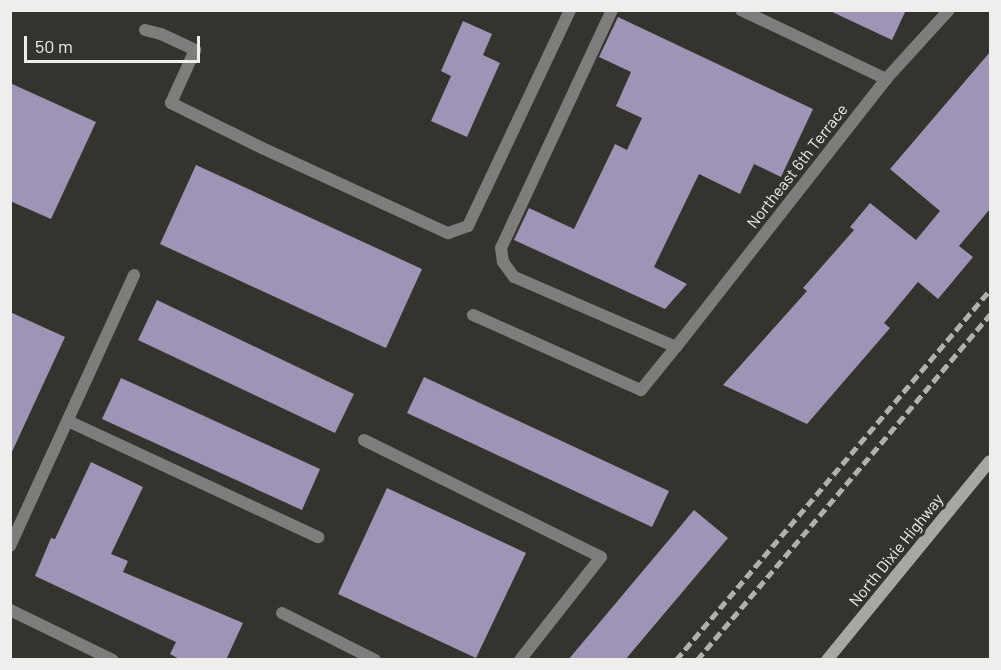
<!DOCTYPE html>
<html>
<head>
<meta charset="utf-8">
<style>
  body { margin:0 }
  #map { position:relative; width:1001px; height:670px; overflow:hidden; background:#34332e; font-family:Barlow,sans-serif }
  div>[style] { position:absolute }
  .building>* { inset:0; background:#9e94b5 }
  .lane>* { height:12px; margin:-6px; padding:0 6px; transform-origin:6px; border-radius:6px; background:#7e7d7b }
  .street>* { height:12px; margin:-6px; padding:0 6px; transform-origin:6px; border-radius:6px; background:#7e7d7b }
  .secondary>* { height:12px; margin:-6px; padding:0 6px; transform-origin:6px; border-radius:6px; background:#a9a7a3 }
  .rail>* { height:4.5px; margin-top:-2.25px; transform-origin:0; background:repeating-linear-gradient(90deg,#b1b0ad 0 9px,transparent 0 13.5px) }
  span { translate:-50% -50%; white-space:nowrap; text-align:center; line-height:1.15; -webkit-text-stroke:6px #34332e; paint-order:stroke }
  .street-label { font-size:16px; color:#efeeec }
  .frame { position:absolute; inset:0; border:12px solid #efeeec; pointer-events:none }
  .scale { position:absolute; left:24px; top:36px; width:176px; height:27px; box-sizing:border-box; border:3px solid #efeeec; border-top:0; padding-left:8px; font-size:18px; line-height:21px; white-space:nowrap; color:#efeeec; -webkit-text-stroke:4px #34332e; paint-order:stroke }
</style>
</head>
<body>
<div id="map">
  <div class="building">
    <i style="clip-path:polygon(828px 10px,906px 10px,892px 40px)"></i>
    <i style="clip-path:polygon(618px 17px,813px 109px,781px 177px,754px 164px,740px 194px,699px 174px,654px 267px,687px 284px,665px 309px,514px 240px,529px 208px,574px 229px,615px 144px,627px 150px,642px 118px,616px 106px,631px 72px,599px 57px)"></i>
    <i style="clip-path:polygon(463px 21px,492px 34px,483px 55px,500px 63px,467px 137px,431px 121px,451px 76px,441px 71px)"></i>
    <i style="clip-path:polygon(990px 52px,990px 209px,959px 246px,973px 257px,938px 299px,918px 282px,884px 323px,890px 328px,807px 424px,723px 385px,807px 291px,803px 288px,854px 230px,850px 227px,870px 203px,916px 240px,940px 211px,890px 169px)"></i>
    <i style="clip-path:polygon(10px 83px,96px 122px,51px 219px,10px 201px)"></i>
    <i style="clip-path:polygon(196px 165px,422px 269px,386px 348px,160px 244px)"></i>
    <i style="clip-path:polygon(157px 300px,354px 394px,335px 433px,138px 340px)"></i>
    <i style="clip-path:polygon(10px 312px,65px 337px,10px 456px)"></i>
    <i style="clip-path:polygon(424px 377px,669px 491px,652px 527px,407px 413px)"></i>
    <i style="clip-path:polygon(121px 378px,320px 469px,302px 510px,102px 419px)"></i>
    <i style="clip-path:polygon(91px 462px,143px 487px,111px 554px,128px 561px,123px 572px,243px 623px,226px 660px,181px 660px,170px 654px,176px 642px,35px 576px,51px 538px,55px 539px)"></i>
    <i style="clip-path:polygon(387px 488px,526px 553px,476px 658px,338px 594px)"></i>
    <i style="clip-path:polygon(694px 510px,728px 538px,625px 660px,568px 660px)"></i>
  </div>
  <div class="lane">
    <i style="left:145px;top:30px;width:16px;rotate:14deg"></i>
    <i style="left:161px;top:34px;width:38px;rotate:25deg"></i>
    <i style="left:195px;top:50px;width:58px;rotate:114.4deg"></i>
    <i style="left:171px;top:103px;width:102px;rotate:26.3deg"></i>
    <i style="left:262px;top:148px;width:205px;rotate:24.6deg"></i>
    <i style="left:448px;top:233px;width:21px;rotate:-19deg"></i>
    <i style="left:468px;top:226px;width:239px;rotate:-64.7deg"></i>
    <i style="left:473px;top:315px;width:184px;rotate:24.1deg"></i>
    <i style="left:641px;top:390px;width:55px;rotate:-50.9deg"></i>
    <i style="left:676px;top:347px;width:176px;rotate:-156.6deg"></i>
    <i style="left:514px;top:277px;width:19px;rotate:-126deg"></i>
    <i style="left:503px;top:262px;width:14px;rotate:-98deg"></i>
    <i style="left:501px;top:248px;width:263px;rotate:-65deg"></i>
    <i style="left:68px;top:421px;width:276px;rotate:24.9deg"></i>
    <i style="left:364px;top:440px;width:264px;rotate:26.3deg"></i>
    <i style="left:601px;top:557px;width:131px;rotate:128.2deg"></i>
    <i style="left:10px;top:546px;width:298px;rotate:-65.4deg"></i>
    <i style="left:10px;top:610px;width:114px;rotate:25.9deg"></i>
    <i style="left:282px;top:613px;width:104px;rotate:26.8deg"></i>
  </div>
  <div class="street">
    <i style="left:741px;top:10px;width:161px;rotate:25.4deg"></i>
    <i style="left:676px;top:347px;width:340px;rotate:-51.9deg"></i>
    <i style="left:886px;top:79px;width:93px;rotate:-47.6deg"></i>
  </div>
  <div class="secondary">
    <i style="left:827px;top:660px;width:257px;rotate:-50.7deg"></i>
  </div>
  <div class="rail">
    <i style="left:676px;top:660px;width:485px;rotate:-49.7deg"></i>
    <i style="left:697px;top:660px;width:453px;rotate:-49.7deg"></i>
  </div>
  <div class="street-label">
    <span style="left:797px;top:166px;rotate:-52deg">Northeast 6th Terrace</span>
    <span style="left:896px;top:550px;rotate:-51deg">North Dixie Highway</span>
  </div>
  <div class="frame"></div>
  <div class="scale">50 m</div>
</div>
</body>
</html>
